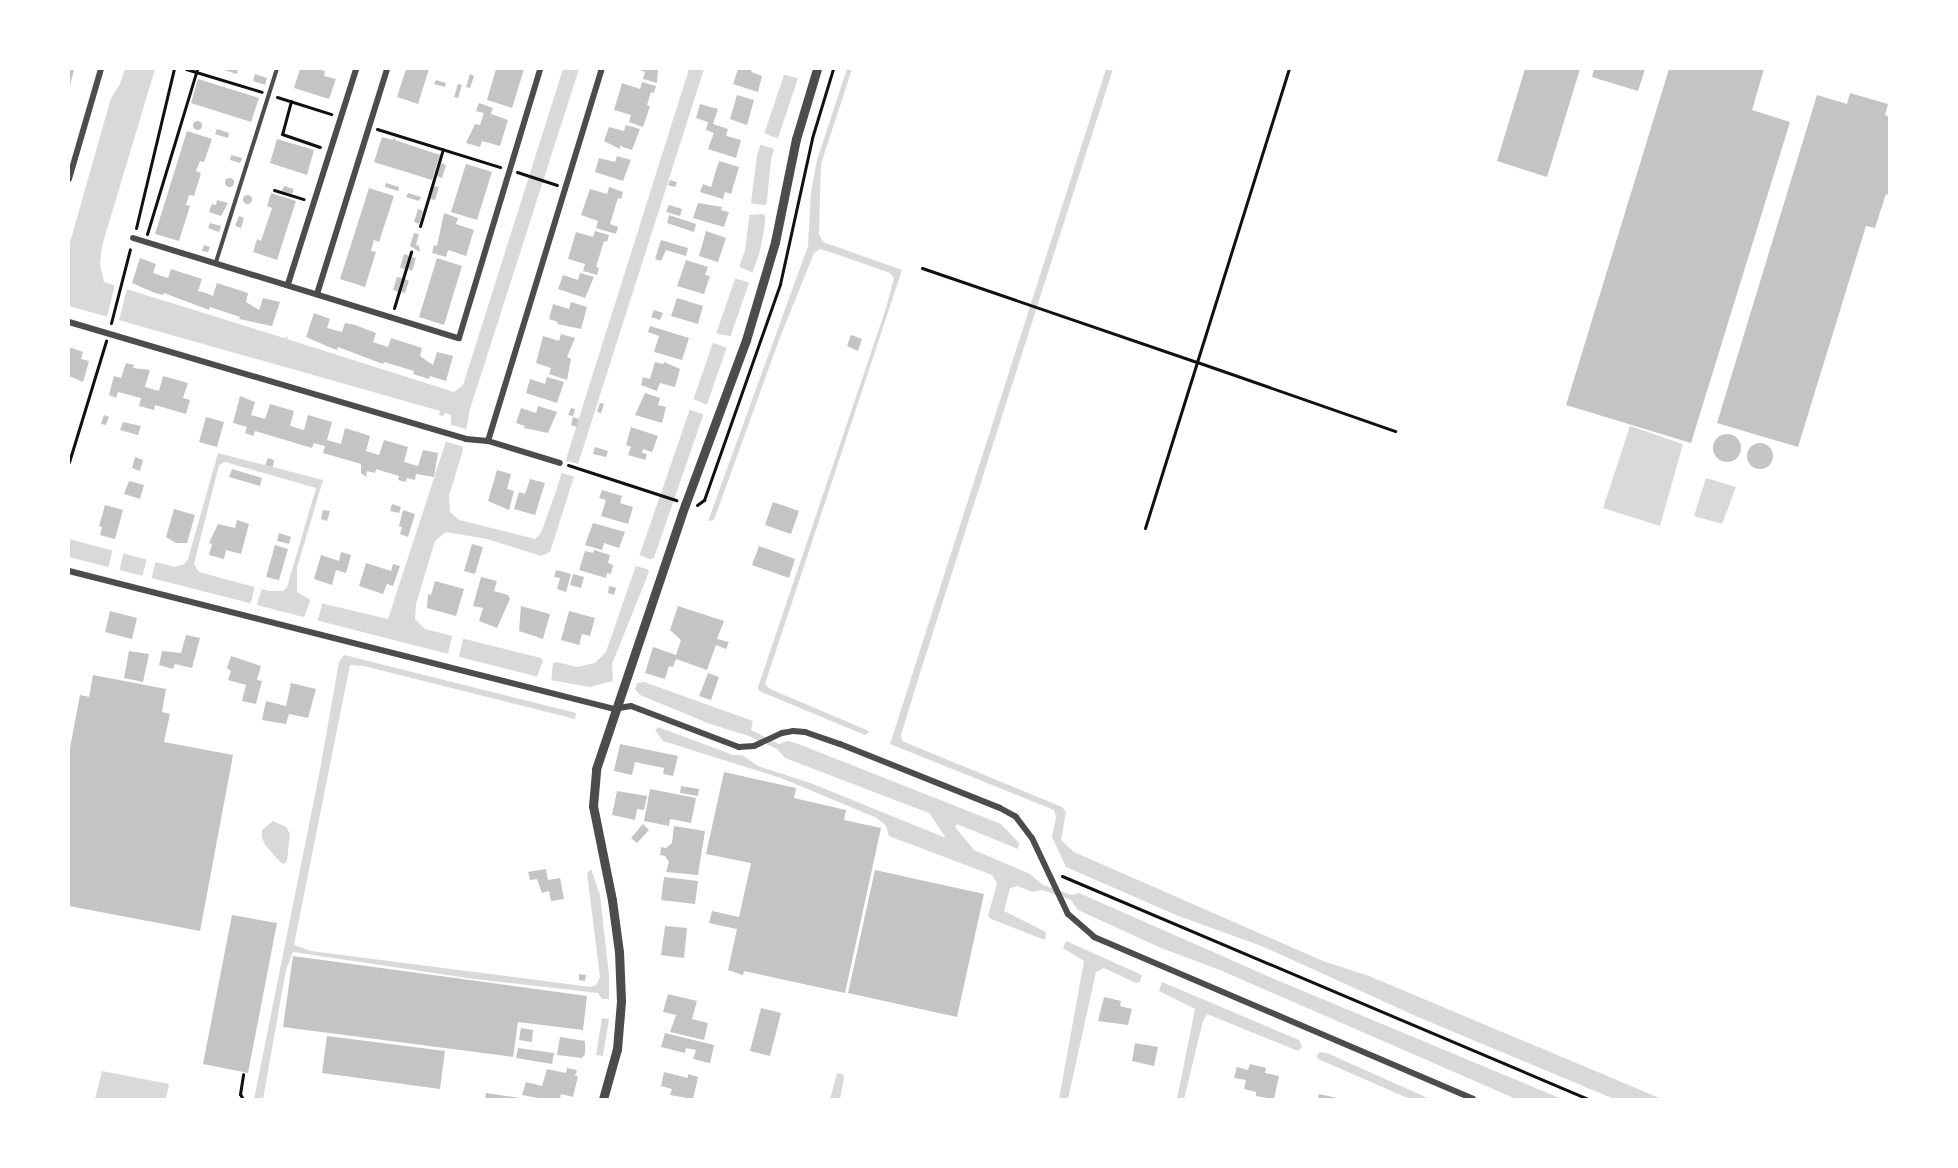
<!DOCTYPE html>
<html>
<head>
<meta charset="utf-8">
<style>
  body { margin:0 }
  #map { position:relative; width:1958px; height:1168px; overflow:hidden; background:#fff; font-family:Manrope,sans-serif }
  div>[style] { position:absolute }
  .water>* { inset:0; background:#d9d9d9 }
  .pier>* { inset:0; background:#fff }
  .building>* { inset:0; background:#c4c4c4 }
  .round { border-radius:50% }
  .path>* { height:3px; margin:-1.5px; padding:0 1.5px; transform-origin:1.5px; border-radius:1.5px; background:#111 }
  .service>* { height:4px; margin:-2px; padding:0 2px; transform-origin:2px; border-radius:2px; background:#4c4c4c }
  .minor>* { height:6px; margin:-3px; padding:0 3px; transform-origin:3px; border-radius:3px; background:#4c4c4c }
  .tertiary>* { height:9px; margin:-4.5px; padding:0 4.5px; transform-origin:4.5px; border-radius:4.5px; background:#4c4c4c }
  span { translate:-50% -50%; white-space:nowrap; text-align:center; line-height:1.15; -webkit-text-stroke:6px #fff; paint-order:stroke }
  .frame { position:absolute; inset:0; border:70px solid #fff; pointer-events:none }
</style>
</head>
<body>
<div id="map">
  <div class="water">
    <i style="clip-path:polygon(evenodd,125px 69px,155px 69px,102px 246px,100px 264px,104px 282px,284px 338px,288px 336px,287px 339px,454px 392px,463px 385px,563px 69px,579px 69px,470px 409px,462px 453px,449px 496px,450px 512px,459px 520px,535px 539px,541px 533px,556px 491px,689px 69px,704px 69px,550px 552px,541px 556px,487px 539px,446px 532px,435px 541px,416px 604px,415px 619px,425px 629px,577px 667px,595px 663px,606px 652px,745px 250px,757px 155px,786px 69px,801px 69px,771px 159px,764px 231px,759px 254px,649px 572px,612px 664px,613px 681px,590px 687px,550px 680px,69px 557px,69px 539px,175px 567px,184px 564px,188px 559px,218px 453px,323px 480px,297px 568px,297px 592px,312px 601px,388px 619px,451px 426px,451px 415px,445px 413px,443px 416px,439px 415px,440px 411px,69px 306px,69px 246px,111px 98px,120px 84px,125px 69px,225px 462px,316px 488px,287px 587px,283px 591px,269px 591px,199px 572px,194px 564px,219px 465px,225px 462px)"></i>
    <i style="clip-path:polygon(847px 69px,852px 69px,821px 164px,819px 234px,823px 242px,902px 270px,765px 684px,770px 689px,867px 730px,869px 733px,865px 735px,759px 691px,758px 687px,886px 308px,894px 278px,890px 273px,833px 253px,820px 249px,814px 253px,779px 340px,714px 520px,708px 521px,808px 246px,811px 192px,817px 160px)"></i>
    <i style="clip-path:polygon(1106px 69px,1113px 69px,921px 670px,901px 735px,902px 741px,1062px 807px,1066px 812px,1061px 840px,1074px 852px,1323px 961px,1369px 976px,1662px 1099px,1614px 1099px,1418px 1017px,1264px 947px,1176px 915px,1066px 867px,1052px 837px,1056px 817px,1054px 810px,890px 744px)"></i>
    <i style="clip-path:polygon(1630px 426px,1683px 444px,1660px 526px,1603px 508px)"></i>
    <i style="clip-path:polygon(1706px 478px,1736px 487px,1722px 524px,1694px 516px)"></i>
    <i style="clip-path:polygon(344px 655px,576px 713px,575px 719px,364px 666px,350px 665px,294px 945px,311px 951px,591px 987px,597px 984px,600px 977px,587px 873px,591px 869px,600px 895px,609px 975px,609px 999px,602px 999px,598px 993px,474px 979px,293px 952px,286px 970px,263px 1099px,254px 1099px,319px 775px,339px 662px)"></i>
    <i style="clip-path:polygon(644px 682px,753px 721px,751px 730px,779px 744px,788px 741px,801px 745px,1001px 824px,1019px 843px,1018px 849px,957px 824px,955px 827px,974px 850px,1030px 874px,1043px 885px,1072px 895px,1079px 893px,1279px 981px,1562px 1099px,1516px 1099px,1220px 970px,1161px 948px,1078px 910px,1071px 900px,1042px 890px,1032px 892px,1018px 886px,1010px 888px,1004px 911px,1046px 932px,1045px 940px,991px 919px,988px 916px,997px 883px,992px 875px,889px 836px,886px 826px,877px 818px,781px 778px,663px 741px,655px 730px,658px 727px,733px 755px,742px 755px,758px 766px,813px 784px,946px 838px,929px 813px,785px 758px,777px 749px,749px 736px,710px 724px,640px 695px,635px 689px,637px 683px)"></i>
    <i style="clip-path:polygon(273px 821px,286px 827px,290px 834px,287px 861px,284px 864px,280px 862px,265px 845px,262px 837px,262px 830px)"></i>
    <i style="clip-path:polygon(1066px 941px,1142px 975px,1140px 982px,1136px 983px,1104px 968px,1096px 972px,1068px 1099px,1059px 1099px,1084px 961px,1063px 948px)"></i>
    <i style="clip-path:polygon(1162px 982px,1299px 1040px,1302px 1047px,1298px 1051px,1207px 1014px,1203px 1021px,1184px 1099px,1177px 1099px,1195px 1009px,1159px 991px)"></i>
    <i style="clip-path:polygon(602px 1018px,609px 1019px,603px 1056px,596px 1055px)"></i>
    <i style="clip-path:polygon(1320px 1052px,1327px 1053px,1430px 1099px,1410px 1099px,1318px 1059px,1317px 1056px)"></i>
    <i style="clip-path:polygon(102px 1071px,169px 1084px,166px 1099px,95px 1099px)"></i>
    <i style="clip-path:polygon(837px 1073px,843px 1074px,844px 1078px,840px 1099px,830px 1099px)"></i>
  </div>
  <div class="pier">
    <i style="clip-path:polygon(783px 69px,804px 69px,800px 82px,797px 78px,782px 74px)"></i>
    <i style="clip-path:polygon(762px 132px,776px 138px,782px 137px,777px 153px,772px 148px,758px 144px)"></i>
    <i style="clip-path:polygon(769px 202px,768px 218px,763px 214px,748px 215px,749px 203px,764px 205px)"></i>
    <i style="clip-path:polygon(737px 266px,751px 272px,757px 271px,752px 287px,748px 282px,733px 278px)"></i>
    <i style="clip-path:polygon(115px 284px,127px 288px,119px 321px,107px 317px)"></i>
    <i style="clip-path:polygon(714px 333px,734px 337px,729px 351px,727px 348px,711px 342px)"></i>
    <i style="clip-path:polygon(691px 398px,705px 404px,711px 403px,706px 419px,702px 414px,688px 409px)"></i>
    <i style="clip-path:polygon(448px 424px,469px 430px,464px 447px,444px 441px)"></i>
    <i style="clip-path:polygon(563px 460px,582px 465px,578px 478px,559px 472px)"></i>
    <i style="clip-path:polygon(113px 548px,124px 551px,119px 572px,108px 569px)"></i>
    <i style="clip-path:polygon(636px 554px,650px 559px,657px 558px,651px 574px,647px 569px,632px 565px)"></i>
    <i style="clip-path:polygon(147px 558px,156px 560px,151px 580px,142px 578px)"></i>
    <i style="clip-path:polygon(255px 586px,262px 588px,256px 608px,250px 606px)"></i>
    <i style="clip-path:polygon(311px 598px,323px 602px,317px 622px,304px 618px)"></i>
    <i style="clip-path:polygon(453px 633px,464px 636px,458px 660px,447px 657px)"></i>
    <i style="clip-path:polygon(539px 655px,558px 659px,553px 664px,551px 683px,536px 679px,543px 661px)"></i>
  </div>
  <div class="building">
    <i style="clip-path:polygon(69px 69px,74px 69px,70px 86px,69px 86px)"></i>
    <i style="clip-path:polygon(221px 69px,238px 69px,237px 74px)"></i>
    <i style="clip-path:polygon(300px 69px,319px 69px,325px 71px,324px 76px,336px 79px,329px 99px,294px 88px)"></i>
    <i style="clip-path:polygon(406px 69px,429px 69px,418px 104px,397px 97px)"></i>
    <i style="clip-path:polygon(496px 69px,524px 69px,512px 108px,487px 100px)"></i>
    <i style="clip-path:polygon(637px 69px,658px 69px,657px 83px,643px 79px,645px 72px)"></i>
    <i style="clip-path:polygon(738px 69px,752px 69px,751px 72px,762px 76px,758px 92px,733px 84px)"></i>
    <i style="clip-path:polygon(1525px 69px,1580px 69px,1547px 177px,1497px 161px)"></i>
    <i style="clip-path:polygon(1594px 69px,1645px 69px,1638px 91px,1592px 77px)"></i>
    <i style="clip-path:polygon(1669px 69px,1764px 69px,1752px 110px,1790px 122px,1691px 443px,1566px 405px)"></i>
    <i style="clip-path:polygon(255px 74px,267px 78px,265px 85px,253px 81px)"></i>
    <i style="clip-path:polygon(470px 74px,474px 76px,470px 88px,466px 87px)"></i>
    <i style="clip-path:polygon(198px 79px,259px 98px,251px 122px,191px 103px)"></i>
    <i style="clip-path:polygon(436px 80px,446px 83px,445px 87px,434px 84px)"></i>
    <i style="clip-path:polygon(642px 82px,656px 86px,654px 93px,651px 92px,647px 105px,650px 106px,643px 127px,629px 122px,631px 115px,614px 110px,622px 83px,640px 89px)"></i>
    <i style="clip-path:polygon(458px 84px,462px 85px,458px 98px,454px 97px)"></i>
    <i style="clip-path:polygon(1850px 93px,1888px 104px,1885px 115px,1889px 117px,1889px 195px,1886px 194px,1875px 228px,1866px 226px,1798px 447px,1717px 423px,1817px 95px,1847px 104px)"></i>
    <i style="clip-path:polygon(737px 95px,754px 100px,747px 125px,730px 119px)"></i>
    <i style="clip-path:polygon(479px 103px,493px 108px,491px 114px,508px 120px,500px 146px,482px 141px,480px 147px,466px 143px,475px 124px,480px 125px,484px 113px,476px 111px)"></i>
    <i style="clip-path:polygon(700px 104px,718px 109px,713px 124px,728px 129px,726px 136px,741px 140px,736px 158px,708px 149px,714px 133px,706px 130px,708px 122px,696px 118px)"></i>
    <i class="round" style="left:192.5px;top:120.5px;width:9px;height:9px"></i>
    <i style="clip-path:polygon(626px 125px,640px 129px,632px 150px,620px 146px,620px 149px,604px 141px,609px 127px,624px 131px)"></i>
    <i style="clip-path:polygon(217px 129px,229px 133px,228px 138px,215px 134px)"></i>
    <i style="clip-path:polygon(187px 131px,212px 139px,204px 162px,200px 161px,196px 171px,201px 173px,194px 196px,189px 195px,186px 205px,190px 206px,179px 241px,155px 234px)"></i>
    <i style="clip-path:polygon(382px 137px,393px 140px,395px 137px,395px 140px,440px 155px,432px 180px,374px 162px)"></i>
    <i style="clip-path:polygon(277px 139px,314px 150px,307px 175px,270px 163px)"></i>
    <i style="clip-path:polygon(231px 155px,242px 158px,240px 163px,230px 160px)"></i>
    <i style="clip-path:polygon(617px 156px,631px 160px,623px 181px,595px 172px,599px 158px,615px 162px)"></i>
    <i style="clip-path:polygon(719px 161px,739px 167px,731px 194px,725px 192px,723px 199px,700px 192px,703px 184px,711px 187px)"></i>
    <i style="clip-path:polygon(441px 163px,446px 165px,442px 178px,437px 176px)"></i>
    <i style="clip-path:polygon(466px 164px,492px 172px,477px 220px,451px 212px)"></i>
    <i class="round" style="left:224.5px;top:177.5px;width:9px;height:9px"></i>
    <i style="clip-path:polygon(670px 180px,677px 182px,675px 187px,668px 185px)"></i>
    <i style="clip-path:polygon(386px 183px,399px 187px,398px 191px,385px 187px)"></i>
    <i style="clip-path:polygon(284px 186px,294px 189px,292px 194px,282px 191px)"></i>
    <i style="clip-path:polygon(434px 186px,439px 187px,435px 200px,430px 199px)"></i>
    <i style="clip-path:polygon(609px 187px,623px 192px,621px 199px,618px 198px,610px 224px,618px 227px,616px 234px,596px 228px,598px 221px,581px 215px,590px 189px,607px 194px)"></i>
    <i style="clip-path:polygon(369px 188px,394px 196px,379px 242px,374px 240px,371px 251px,376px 252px,365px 287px,340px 279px)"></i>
    <i style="clip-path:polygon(271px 193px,296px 201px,277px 260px,253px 252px,257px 239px,261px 241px,272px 208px,267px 206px)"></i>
    <i style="clip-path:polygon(408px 193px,421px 197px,419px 201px,406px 197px)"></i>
    <i class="round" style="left:242.5px;top:194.5px;width:9px;height:9px"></i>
    <i style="clip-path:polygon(217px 200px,228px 203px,221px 216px,209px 212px,212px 204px,216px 205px)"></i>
    <i style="clip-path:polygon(698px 203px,722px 207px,721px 210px,729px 212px,724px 227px,693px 218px)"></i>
    <i style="clip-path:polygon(669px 205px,682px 209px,680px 216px,666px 212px)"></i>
    <i style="clip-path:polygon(418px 209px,423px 211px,419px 224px,414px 222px)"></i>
    <i style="clip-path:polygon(444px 213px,458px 218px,456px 224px,474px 230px,466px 256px,448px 250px,446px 257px,432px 253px,434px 245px,437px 246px)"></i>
    <i style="clip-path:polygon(669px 215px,696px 224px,694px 232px,667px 223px)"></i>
    <i style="clip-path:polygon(239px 216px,244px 218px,241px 228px,235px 226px)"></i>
    <i style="clip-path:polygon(210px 223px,221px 226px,219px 232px,208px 228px)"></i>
    <i style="clip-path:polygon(595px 231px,609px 235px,607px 242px,604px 241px,596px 267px,599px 268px,597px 275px,583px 271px,585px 264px,568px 259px,576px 232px,593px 237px)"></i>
    <i style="clip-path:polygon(706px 231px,726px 238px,718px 262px,699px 256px)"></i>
    <i style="clip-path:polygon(414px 233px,419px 234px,416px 245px,419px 246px,420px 252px,410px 246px)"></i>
    <i style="clip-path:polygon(661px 240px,688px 248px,686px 256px,666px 250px,661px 261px,655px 259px)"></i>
    <i style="clip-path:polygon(204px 245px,210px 247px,208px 252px,202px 251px)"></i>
    <i style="clip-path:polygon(404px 254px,409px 256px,405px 269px,400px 268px)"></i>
    <i style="clip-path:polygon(412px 257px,416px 258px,412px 271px,408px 269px)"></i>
    <i style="clip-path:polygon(140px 258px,156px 264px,153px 273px,168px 278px,171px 269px,202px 279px,198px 291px,206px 293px,213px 296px,217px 283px,248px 293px,246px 302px,259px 310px,263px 298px,280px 302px,272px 326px,239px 319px,240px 317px,210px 307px,209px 310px,164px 293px,163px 295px,155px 293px,132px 283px)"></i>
    <i style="clip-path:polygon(437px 258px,462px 266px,444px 325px,419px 317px)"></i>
    <i style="clip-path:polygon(686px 260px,708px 267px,705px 275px,710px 276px,704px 294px,677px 286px)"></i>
    <i style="clip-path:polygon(580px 273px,594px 277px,585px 298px,558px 289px,563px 275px,578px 280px)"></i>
    <i style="clip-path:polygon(397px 277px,402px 278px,398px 292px,393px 290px)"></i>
    <i style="clip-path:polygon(405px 279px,409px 281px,405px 293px,401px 292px)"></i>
    <i style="clip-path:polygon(677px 298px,703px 306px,698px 324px,671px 316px)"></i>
    <i style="clip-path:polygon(571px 302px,587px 307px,581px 329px,557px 324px,558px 322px,549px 319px,553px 304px,569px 309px)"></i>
    <i style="clip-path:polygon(654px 310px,663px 313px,660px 320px,651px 317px)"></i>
    <i style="clip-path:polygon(314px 313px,330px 319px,327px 328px,342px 332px,345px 323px,355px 325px,376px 333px,373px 342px,388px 347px,391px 338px,422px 348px,420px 356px,433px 365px,437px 352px,453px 356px,446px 381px,430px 376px,429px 379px,413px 374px,414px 371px,384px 362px,383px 364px,338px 347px,337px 350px,329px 347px,306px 337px)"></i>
    <i style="clip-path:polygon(650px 326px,689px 338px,682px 360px,654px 352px,659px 336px,648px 332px)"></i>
    <i style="clip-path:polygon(561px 334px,575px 338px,567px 357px,571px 359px,567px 380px,549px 374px,551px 368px,536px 363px,543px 336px,559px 341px)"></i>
    <i style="clip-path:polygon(851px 335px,862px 339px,858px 351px,847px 346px)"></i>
    <i style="clip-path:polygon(69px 347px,83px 352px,81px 359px,89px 361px,83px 382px,69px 376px)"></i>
    <i style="clip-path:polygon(655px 362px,663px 364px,664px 362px,680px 369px,675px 387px,660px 383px,657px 391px,641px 385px,643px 377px,650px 379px)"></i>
    <i style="clip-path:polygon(126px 363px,134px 365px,133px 368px,150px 370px,145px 387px,159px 391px,163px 376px,188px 383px,183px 398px,190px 400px,186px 414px,155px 405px,154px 410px,139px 406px,141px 398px,118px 392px,116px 398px,109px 395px,114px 376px,121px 378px)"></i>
    <i style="clip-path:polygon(547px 377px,564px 382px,557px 403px,526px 393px,530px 379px,545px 384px)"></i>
    <i style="clip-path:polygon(645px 393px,660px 398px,658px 405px,666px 407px,662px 423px,635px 415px)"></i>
    <i style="clip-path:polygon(240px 396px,255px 402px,251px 415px,265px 419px,270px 404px,294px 411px,290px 426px,304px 430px,308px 415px,332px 422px,327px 440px,341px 444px,345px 428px,357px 432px,359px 429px,358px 432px,370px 436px,366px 451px,379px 455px,384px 440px,408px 447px,404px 462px,418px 466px,423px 450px,438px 453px,434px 477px,416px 474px,415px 480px,407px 478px,406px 482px,398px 480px,399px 476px,376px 469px,375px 473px,367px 471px,366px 477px,361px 473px,361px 464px,323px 453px,325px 446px,314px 443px,312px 448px,255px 431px,253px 436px,245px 433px,247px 427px,233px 423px)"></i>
    <i style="clip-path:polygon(600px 403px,604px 404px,601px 413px,597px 412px)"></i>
    <i style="clip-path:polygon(538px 406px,557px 412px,548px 433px,524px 428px,525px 426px,516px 423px,521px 408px,536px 413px)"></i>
    <i style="clip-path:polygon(571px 408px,575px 409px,573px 416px,568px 415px)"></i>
    <i style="clip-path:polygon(104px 415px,109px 417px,106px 425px,101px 424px)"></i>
    <i style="clip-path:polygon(206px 417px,224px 422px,217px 447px,199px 442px)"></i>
    <i style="clip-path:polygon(573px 417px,579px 419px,577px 427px,571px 425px)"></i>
    <i style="clip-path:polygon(123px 422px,141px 426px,138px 435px,120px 430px)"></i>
    <i style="clip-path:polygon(631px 427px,658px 436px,652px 452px,643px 449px,642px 453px,647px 454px,645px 460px,628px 455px,631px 447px,626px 445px)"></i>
    <i class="round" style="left:1713px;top:434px;width:28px;height:28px"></i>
    <i class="round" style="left:1747px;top:443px;width:26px;height:26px"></i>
    <i style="clip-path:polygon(595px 447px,608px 451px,606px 457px,593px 454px)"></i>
    <i style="clip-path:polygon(135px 457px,143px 460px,140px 471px,132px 468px)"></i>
    <i style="clip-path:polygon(268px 458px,274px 460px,273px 467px,265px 465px)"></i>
    <i style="clip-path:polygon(232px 469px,262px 478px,260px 486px,229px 477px)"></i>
    <i style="clip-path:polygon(497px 470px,511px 474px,507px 489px,514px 491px,509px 510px,488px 501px)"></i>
    <i style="clip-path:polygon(530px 479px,545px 483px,535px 515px,514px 509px,519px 492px,525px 494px)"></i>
    <i style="clip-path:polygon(129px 481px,144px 485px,140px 499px,124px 494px)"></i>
    <i style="clip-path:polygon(602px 490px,622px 496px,620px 503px,633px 507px,628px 524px,601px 516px,606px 500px,599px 498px)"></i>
    <i style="clip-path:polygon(773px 502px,799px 511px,791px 534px,765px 525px)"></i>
    <i style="clip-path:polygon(392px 504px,401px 507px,399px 513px,390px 511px)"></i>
    <i style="clip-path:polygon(105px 505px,123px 510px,115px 539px,100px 535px,102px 527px,99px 526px)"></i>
    <i style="clip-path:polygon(174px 509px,195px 515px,187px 543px,176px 543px,166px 537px)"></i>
    <i style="clip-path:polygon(323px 510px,330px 511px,327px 521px,321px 519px)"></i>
    <i style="clip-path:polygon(403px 510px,415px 514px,408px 537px,400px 534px,402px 527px,399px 526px)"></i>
    <i style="clip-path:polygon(237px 520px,249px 524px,241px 554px,226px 550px,224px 559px,209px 555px,212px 544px,209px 543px,218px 524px,235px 528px)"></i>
    <i style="clip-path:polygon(593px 523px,625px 532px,619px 548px,604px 543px,602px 550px,585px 545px)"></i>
    <i style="clip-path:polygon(279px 533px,291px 537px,289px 544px,277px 541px)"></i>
    <i style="clip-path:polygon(472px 544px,483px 547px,475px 574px,464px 571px)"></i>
    <i style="clip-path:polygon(275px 545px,288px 549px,279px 580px,266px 577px)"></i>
    <i style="clip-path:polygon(759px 546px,795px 559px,789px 578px,752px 565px)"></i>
    <i style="clip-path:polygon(594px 550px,610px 555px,608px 563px,613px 565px,611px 574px,607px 573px,606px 578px,579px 570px,585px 551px,593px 553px)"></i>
    <i style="clip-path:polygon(341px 552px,351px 555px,346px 573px,336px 570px,332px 585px,314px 579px,321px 555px,339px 561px)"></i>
    <i style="clip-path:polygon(366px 563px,391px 571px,393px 564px,400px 566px,393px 586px,387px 584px,383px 594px,359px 586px)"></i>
    <i style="clip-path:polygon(556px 570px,571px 574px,566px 592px,557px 589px,560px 578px,554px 577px)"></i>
    <i style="clip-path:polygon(573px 574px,584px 577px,581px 588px,570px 585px)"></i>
    <i style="clip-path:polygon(481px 577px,497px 581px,494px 591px,508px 595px,510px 599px,497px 628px,479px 621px,483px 608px,473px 606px)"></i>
    <i style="clip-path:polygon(435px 581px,464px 589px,456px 616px,427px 608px,428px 594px,431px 595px)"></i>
    <i style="clip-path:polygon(609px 586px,616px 588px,614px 595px,608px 593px)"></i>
    <i style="clip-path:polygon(521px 606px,550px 614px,543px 639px,519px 631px)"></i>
    <i style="clip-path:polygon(678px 606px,724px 621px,717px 639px,729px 642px,726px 649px,716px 645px,707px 670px,676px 659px,673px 667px,669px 666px,665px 679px,645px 673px,653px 647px,676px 655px,681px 640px,670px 630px)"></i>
    <i style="clip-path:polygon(110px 611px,137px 618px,132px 639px,105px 632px)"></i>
    <i style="clip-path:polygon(569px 611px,595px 618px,590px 636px,582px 634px,579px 645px,561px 640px)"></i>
    <i style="clip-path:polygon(186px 635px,200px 638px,192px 668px,175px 664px,173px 669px,159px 665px,162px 651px,181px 653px)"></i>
    <i style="clip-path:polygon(129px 651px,149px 654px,143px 682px,124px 678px)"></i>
    <i style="clip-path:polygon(231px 656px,261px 666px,257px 680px,262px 681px,256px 704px,242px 701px,246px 685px,228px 680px,231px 671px,227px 668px)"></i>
    <i style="clip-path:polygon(708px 673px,719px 677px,711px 700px,699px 696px)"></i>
    <i style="clip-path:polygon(93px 675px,166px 689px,162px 712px,170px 714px,164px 742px,233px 755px,200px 931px,69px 906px,69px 753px,80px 695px,89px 697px)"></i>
    <i style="clip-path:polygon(291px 683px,316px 689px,308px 718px,289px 714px,286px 724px,262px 720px,266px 701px,286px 706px)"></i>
    <i style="clip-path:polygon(620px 744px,678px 756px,673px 776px,663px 774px,664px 768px,635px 762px,632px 775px,614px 771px)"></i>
    <i style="clip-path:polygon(724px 772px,796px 788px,794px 798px,846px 810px,844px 820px,881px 828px,845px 993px,744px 971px,743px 975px,728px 970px,737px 929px,709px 923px,712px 911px,739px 917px,751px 863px,706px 854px)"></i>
    <i style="clip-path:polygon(681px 786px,699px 789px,698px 796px,680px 793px)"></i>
    <i style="clip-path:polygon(650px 789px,696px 798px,691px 823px,670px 819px,669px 826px,644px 821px)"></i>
    <i style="clip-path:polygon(617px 791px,647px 796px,644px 810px,637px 809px,635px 820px,612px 815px)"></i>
    <i style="clip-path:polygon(643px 824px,649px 830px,637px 843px,631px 838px)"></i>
    <i style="clip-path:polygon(674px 826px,705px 831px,698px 875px,666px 872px,669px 862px,665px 856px,660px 855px,661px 847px,666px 848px,672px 843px)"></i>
    <i style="clip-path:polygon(546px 869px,548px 880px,560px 878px,564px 899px,551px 901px,549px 891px,542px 893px,537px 879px,530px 880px,528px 872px)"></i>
    <i style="clip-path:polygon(875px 870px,984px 894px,957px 1017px,848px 993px)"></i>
    <i style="clip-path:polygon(664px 877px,698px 881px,695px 904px,661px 900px)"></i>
    <i style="clip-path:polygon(232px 915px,277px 923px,248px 1073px,203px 1064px)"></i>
    <i style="clip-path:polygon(665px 926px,687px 928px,684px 958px,661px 955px)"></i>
    <i style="clip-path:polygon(293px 956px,587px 996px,583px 1030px,518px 1022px,513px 1057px,283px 1027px)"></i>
    <i style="clip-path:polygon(579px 974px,586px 975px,585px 981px,579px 980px)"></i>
    <i style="clip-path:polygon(668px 994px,697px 1001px,692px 1019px,708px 1023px,704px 1040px,670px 1032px,676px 1015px,663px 1012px)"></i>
    <i style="clip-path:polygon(1104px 997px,1121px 1001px,1120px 1006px,1132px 1009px,1128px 1025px,1098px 1021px)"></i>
    <i style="clip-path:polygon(761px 1008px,781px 1013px,770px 1056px,750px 1051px)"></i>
    <i style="clip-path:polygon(521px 1028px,533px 1030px,532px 1042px,519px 1040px)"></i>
    <i style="clip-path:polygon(665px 1033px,714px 1045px,710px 1063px,693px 1059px,696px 1050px,686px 1048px,685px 1053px,661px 1047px)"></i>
    <i style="clip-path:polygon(327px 1036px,445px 1051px,440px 1089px,322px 1073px)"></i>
    <i style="clip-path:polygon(560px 1037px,585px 1041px,585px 1054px,582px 1058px,557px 1055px)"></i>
    <i style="clip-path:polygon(1135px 1043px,1158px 1047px,1154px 1066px,1132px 1061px)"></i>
    <i style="clip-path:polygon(518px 1048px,554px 1053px,552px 1064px,516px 1058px)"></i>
    <i style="clip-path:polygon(1250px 1064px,1266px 1068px,1265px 1073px,1279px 1076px,1274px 1099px,1256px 1096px,1256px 1092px,1244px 1089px,1246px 1080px,1234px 1078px,1237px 1067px,1248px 1070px)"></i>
    <i style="clip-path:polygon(567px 1068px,577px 1070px,575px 1076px,578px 1076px,573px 1097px,561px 1094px,560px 1099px,544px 1099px,522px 1095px,526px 1082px,542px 1086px,547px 1069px,566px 1073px)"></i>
    <i style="clip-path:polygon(664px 1072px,688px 1078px,688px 1074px,698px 1077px,693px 1099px,670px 1095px,672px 1089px,661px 1086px)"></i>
    <i style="clip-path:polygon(486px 1093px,520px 1098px,520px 1099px,485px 1099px)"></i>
    <i style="clip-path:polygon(1319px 1094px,1337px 1098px,1337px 1099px,1318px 1099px)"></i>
  </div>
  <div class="path">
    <i style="left:186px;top:69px;width:79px;rotate:16.8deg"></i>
    <i style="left:277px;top:97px;width:57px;rotate:17.5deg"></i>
    <i style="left:291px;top:101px;width:34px;rotate:105deg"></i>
    <i style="left:282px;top:134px;width:40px;rotate:18.9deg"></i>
    <i style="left:377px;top:129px;width:129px;rotate:17.2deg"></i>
    <i style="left:517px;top:172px;width:42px;rotate:18deg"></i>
    <i style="left:274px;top:190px;width:31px;rotate:17deg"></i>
    <i style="left:420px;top:226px;width:80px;rotate:-73.4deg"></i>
    <i style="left:136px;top:228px;width:163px;rotate:-76.6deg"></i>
    <i style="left:147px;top:234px;width:172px;rotate:-73.1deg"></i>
    <i style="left:922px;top:268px;width:291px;rotate:18.9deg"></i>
    <i style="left:1197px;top:362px;width:307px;rotate:-72.6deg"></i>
    <i style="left:394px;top:308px;width:59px;rotate:-73.1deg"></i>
    <i style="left:111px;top:323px;width:76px;rotate:-75.6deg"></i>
    <i style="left:69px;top:462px;width:127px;rotate:-73deg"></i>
    <i style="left:568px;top:465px;width:114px;rotate:18deg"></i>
    <i style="left:697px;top:505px;width:9px;rotate:-36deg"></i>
    <i style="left:704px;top:500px;width:229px;rotate:-70.6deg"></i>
    <i style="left:780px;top:284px;width:149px;rotate:-77.6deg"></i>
    <i style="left:812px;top:138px;width:72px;rotate:-73.1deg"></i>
    <i style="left:1145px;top:528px;width:174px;rotate:-72.6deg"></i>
    <i style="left:1197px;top:362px;width:210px;rotate:19.2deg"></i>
    <i style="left:1062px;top:876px;width:571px;rotate:22.97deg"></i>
    <i style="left:243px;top:1099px;width:6px;rotate:-121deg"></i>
    <i style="left:240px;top:1094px;width:20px;rotate:-81deg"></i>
  </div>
  <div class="service">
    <i style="left:216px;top:262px;width:202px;rotate:-72.5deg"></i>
  </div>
  <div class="minor">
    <i style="left:69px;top:179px;width:115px;rotate:-73.8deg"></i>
    <i style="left:133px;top:238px;width:341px;rotate:17.1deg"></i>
    <i style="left:459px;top:338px;width:281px;rotate:-73.2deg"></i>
    <i style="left:288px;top:284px;width:225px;rotate:-72.4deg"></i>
    <i style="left:317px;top:294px;width:236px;rotate:-72.7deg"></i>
    <i style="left:69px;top:322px;width:414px;rotate:16.4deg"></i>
    <i style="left:466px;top:439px;width:22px;rotate:5deg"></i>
    <i style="left:488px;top:441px;width:75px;rotate:17deg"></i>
    <i style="left:488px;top:441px;width:389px;rotate:-73deg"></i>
    <i style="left:69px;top:571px;width:562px;rotate:14.21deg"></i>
    <i style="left:614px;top:709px;width:17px;rotate:-10deg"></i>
    <i style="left:631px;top:706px;width:116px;rotate:20.8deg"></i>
    <i style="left:739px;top:747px;width:15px;rotate:-4deg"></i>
    <i style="left:754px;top:746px;width:31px;rotate:-25deg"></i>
    <i style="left:782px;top:733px;width:11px;rotate:-10deg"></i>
    <i style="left:793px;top:731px;width:12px;rotate:5deg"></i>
    <i style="left:805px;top:732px;width:37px;rotate:19deg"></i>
    <i style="left:840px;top:744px;width:172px;rotate:21.8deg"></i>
    <i style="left:1000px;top:808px;width:18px;rotate:29deg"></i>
    <i style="left:1016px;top:817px;width:26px;rotate:53deg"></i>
    <i style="left:1032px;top:838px;width:84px;rotate:64.7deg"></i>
    <i style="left:1068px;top:914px;width:35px;rotate:41deg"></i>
    <i style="left:1094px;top:937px;width:412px;rotate:23.1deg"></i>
  </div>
  <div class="tertiary">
    <i style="left:603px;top:1099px;width:52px;rotate:-74.4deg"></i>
    <i style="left:617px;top:1049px;width:48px;rotate:-85.2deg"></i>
    <i style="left:621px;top:1001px;width:49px;rotate:-92.3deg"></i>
    <i style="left:619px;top:952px;width:52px;rotate:-97.7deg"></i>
    <i style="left:612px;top:900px;width:96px;rotate:-101.4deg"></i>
    <i style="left:593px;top:806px;width:37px;rotate:-85deg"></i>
    <i style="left:596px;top:769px;width:279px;rotate:-71.4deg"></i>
    <i style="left:685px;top:505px;width:176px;rotate:-69.7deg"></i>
    <i style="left:746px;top:340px;width:102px;rotate:-73.5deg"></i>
    <i style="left:775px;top:242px;width:105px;rotate:-78.5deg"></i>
    <i style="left:796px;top:139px;width:73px;rotate:-73.3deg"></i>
  </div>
  <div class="frame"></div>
</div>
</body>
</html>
